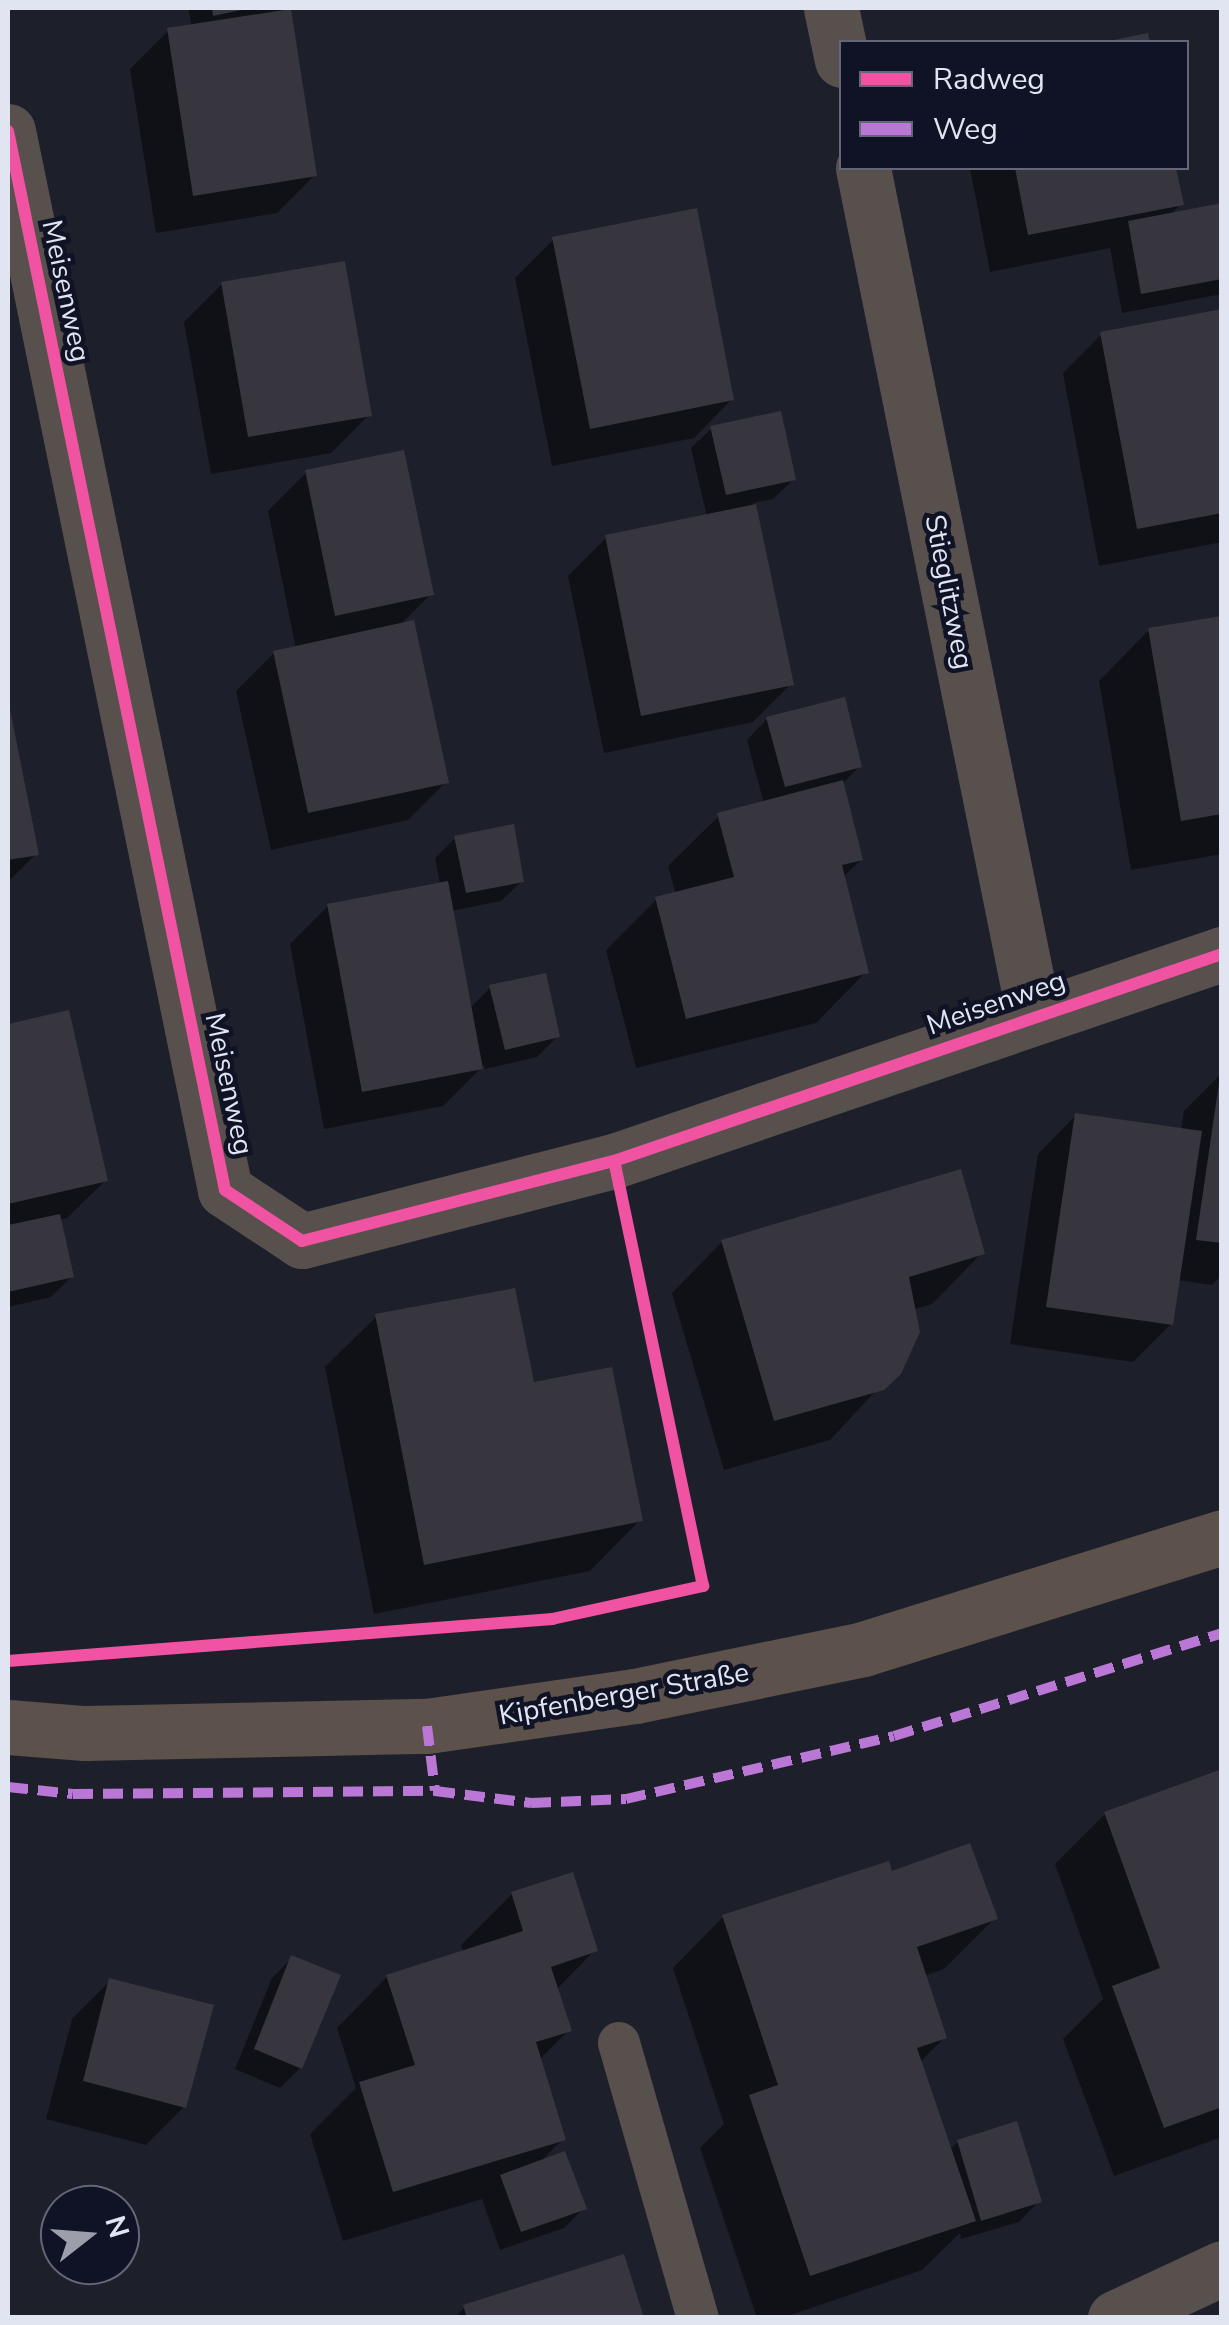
<!DOCTYPE html>
<html>
<head>
<meta charset="utf-8">
<style>
  body { margin:0 }
  #map { position:relative; width:1229px; height:2325px; overflow:hidden; background:#1d202a; font-family:"Nunito Sans",sans-serif }
  div>[style] { position:absolute }
  .shadow>* { inset:0; background:#0007 }
  .building>* { inset:0; background:#37363f }
  .lane>* { height:42px; margin:-21px; padding:0 21px; transform-origin:21px; border-radius:21px; background:#58504d }
  .street>* { height:55px; margin:-27.5px; padding:0 27.5px; transform-origin:27.5px; border-radius:27.5px; background:#58504d }
  .secondary>* { height:55px; margin:-27.5px; padding:0 27.5px; transform-origin:27.5px; border-radius:27.5px; background:#5c514b }
  .quiet>* { height:10px; margin-top:-5px; transform-origin:0; background:repeating-linear-gradient(90deg,#ba77d6 0 20px,transparent 0 30px) }
  .cycleway>* { height:12px; margin:-6px; padding:0 6px; transform-origin:6px; border-radius:6px; background:#f153a3 }
  span { translate:-50% -50%; white-space:nowrap; text-align:center; line-height:1.15; -webkit-text-stroke:9px #0f1325; paint-order:stroke }
  .street-label { font-size:28px; color:#e1e4f1 }
  .frame { position:absolute; inset:0; border:10px solid #e1e4f1; pointer-events:none }
  .legend { position:absolute; left:839px; top:40px; width:350px; height:130px; box-sizing:border-box; background:#0f1325; border:2px solid #636777; margin:0; padding:12px 18px; list-style:none; font-size:30px; color:#e1e4f1 }
  .legend li { display:flex; align-items:center; gap:20px; height:50px }
  .legend b { width:50px; border:2px solid #636777 }
  .north { position:absolute; left:40px; top:2185px; width:100px; height:100px; box-sizing:border-box; background:#0f1325; border:2px solid #636777; border-radius:50%; rotate:73deg; font-size:28px; font-weight:700; line-height:40px; text-align:center; color:#e1e4f1 }
  .north::after { content:''; display:block; margin:auto; width:35px; height:45px; background:#9c9fab; clip-path:polygon(50% 0,100% 100%,50% 72%,0 100%) }
</style>
</head>
<body>
<div id="map">
  <div class="shadow">
    <i style="clip-path:polygon(188px 8px,295px 8px,289px 13px,315px 175px,277px 213px,156px 233px,130px 69px,168px 31px,192px 27px)"></i>
    <i style="clip-path:polygon(970px 168px,1173px 168px,1181px 204px,1169px 216px,1222px 206px,1222px 294px,1122px 313px,1110px 248px,990px 272px)"></i>
    <i style="clip-path:polygon(553px 240px,732px 399px,694px 438px,552px 466px,515px 278px)"></i>
    <i style="clip-path:polygon(222px 284px,369px 415px,331px 453px,211px 474px,184px 322px)"></i>
    <i style="clip-path:polygon(1222px 312px,1222px 542px,1099px 566px,1063px 373px,1101px 335px)"></i>
    <i style="clip-path:polygon(712px 428px,794px 479px,773px 499px,753px 503px,791px 684px,753px 722px,604px 753px,568px 576px,606px 538px,707px 517px,691px 448px)"></i>
    <i style="clip-path:polygon(306px 473px,431px 594px,399px 626px,446px 782px,408px 820px,271px 850px,236px 691px,274px 653px,296px 649px,268px 511px)"></i>
    <i style="clip-path:polygon(1222px 618px,1222px 854px,1131px 870px,1099px 681px,1149px 630px)"></i>
    <i style="clip-path:polygon(8px 709px,36px 854px,8px 882px)"></i>
    <i style="clip-path:polygon(767px 719px,860px 766px,842px 784px,861px 860px,842px 878px,866px 972px,816px 1023px,636px 1068px,606px 950px,656px 900px,676px 895px,668px 866px,719px 816px,764px 804px,747px 740px)"></i>
    <i style="clip-path:polygon(455px 838px,522px 881px,501px 901px,451px 911px,469px 1009px,491px 987px,558px 1036px,537px 1057px,485px 1069px,484px 1065px,443px 1106px,324px 1129px,290px 944px,328px 906px,440px 885px,435px 858px)"></i>
    <i style="clip-path:polygon(67px 1013px,106px 1180px,67px 1218px,59px 1220px,71px 1277px,51px 1297px,8px 1307px,8px 1027px)"></i>
    <i style="clip-path:polygon(1222px 1073px,1222px 1275px,1212px 1285px,1178px 1280px,1171px 1324px,1133px 1362px,1010px 1344px,1038px 1154px,1076px 1115px,1181px 1131px,1184px 1111px)"></i>
    <i style="clip-path:polygon(722px 1242px,982px 1253px,932px 1304px,912px 1310px,917px 1332px,910px 1354px,830px 1440px,724px 1470px,672px 1293px)"></i>
    <i style="clip-path:polygon(376px 1317px,532px 1385px,640px 1520px,590px 1571px,374px 1614px,325px 1367px)"></i>
    <i style="clip-path:polygon(1222px 1772px,1222px 2137px,1114px 2176px,1063px 2039px,1103px 1999px,1055px 1864px,1105px 1814px)"></i>
    <i style="clip-path:polygon(890px 1874px,995px 1918px,944px 1969px,924px 1976px,944px 2038px,919px 2063px,949px 2150px,958px 2142px,1039px 2201px,1019px 2222px,961px 2239px,960px 2233px,922px 2270px,782px 2318px,757px 2318px,700px 2148px,724px 2124px,673px 1968px,723px 1917px)"></i>
    <i style="clip-path:polygon(512px 1894px,595px 1950px,556px 1990px,569px 2030px,539px 2060px,563px 2139px,538px 2164px,584px 2208px,564px 2228px,500px 2250px,482px 2199px,343px 2241px,310px 2134px,356px 2088px,337px 2028px,387px 1977px,464px 1953px,461px 1945px)"></i>
    <i style="clip-path:polygon(292px 1958px,300px 2068px,280px 2088px,235px 2069px,272px 1978px)"></i>
    <i style="clip-path:polygon(110px 1981px,184px 2107px,146px 2145px,46px 2119px,72px 2019px)"></i>
    <i style="clip-path:polygon(465px 2307px,642px 2318px,454px 2318px)"></i>
  </div>
  <div class="building">
    <i style="clip-path:polygon(212px 8px,246px 8px,246px 9px,213px 16px)"></i>
    <i style="clip-path:polygon(291px 9px,317px 176px,193px 196px,167px 28px)"></i>
    <i style="clip-path:polygon(1148px 33px,1150px 42px,1110px 42px,1109px 41px)"></i>
    <i style="clip-path:polygon(1015px 168px,1176px 168px,1184px 205px,1028px 235px)"></i>
    <i style="clip-path:polygon(1222px 203px,1222px 279px,1141px 294px,1128px 221px)"></i>
    <i style="clip-path:polygon(697px 208px,734px 400px,590px 429px,552px 237px)"></i>
    <i style="clip-path:polygon(345px 261px,372px 416px,248px 437px,221px 282px)"></i>
    <i style="clip-path:polygon(1222px 309px,1222px 513px,1137px 529px,1100px 332px)"></i>
    <i style="clip-path:polygon(781px 411px,796px 480px,726px 495px,710px 426px)"></i>
    <i style="clip-path:polygon(404px 450px,434px 595px,335px 616px,305px 470px)"></i>
    <i style="clip-path:polygon(756px 504px,794px 685px,641px 716px,605px 535px)"></i>
    <i style="clip-path:polygon(1222px 616px,1222px 814px,1181px 821px,1148px 628px)"></i>
    <i style="clip-path:polygon(414px 620px,449px 783px,308px 813px,273px 651px)"></i>
    <i style="clip-path:polygon(845px 697px,862px 767px,785px 787px,766px 717px)"></i>
    <i style="clip-path:polygon(8px 699px,39px 855px,8px 860px)"></i>
    <i style="clip-path:polygon(843px 780px,863px 860px,842px 865px,869px 973px,686px 1019px,655px 897px,734px 877px,717px 813px)"></i>
    <i style="clip-path:polygon(514px 824px,524px 882px,466px 893px,454px 836px)"></i>
    <i style="clip-path:polygon(448px 881px,483px 1069px,362px 1092px,327px 904px)"></i>
    <i style="clip-path:polygon(546px 973px,560px 1037px,505px 1050px,489px 985px)"></i>
    <i style="clip-path:polygon(69px 1010px,108px 1181px,8px 1204px,8px 1024px)"></i>
    <i style="clip-path:polygon(1219px 1083px,1222px 1083px,1222px 1243px,1196px 1240px)"></i>
    <i style="clip-path:polygon(1075px 1113px,1202px 1131px,1173px 1325px,1046px 1307px)"></i>
    <i style="clip-path:polygon(961px 1169px,985px 1254px,909px 1277px,920px 1332px,901px 1374px,884px 1390px,774px 1421px,721px 1240px)"></i>
    <i style="clip-path:polygon(60px 1214px,74px 1277px,8px 1292px,8px 1225px)"></i>
    <i style="clip-path:polygon(515px 1288px,534px 1382px,612px 1367px,643px 1521px,424px 1565px,375px 1314px)"></i>
    <i style="clip-path:polygon(1222px 1769px,1222px 2107px,1164px 2128px,1112px 1986px,1160px 1968px,1104px 1812px)"></i>
    <i style="clip-path:polygon(970px 1843px,998px 1919px,917px 1947px,947px 2038px,917px 2048px,976px 2221px,810px 2276px,749px 2095px,778px 2085px,722px 1915px,889px 1861px,892px 1871px)"></i>
    <i style="clip-path:polygon(573px 1872px,598px 1951px,551px 1967px,572px 2031px,536px 2042px,566px 2140px,393px 2192px,359px 2082px,415px 2065px,386px 1975px,523px 1931px,511px 1892px)"></i>
    <i style="clip-path:polygon(291px 1955px,341px 1975px,302px 2069px,254px 2049px)"></i>
    <i style="clip-path:polygon(109px 1978px,214px 2005px,186px 2108px,83px 2081px)"></i>
    <i style="clip-path:polygon(1017px 2121px,1042px 2202px,981px 2221px,957px 2140px)"></i>
    <i style="clip-path:polygon(565px 2151px,587px 2209px,521px 2232px,500px 2175px)"></i>
    <i style="clip-path:polygon(624px 2254px,644px 2318px,467px 2318px,463px 2305px)"></i>
  </div>
  <div class="lane">
    <i style="left:619px;top:2043px;width:286px;rotate:74deg"></i>
  </div>
  <div class="street">
    <i style="left:831px;top:8px;width:53px;rotate:78.1deg"></i>
    <i style="left:8px;top:131px;width:1081px;rotate:78.42deg"></i>
    <i style="left:225px;top:1190px;width:92px;rotate:33.5deg"></i>
    <i style="left:302px;top:1241px;width:322px;rotate:-14.4deg"></i>
    <i style="left:614px;top:1161px;width:642px;rotate:-18.8deg"></i>
    <i style="left:863px;top:168px;width:865px;rotate:78.6deg"></i>
    <i style="left:1115px;top:2318px;width:118px;rotate:-25deg"></i>
  </div>
  <div class="secondary">
    <i style="left:8px;top:1727px;width:77px;rotate:4.5deg"></i>
    <i style="left:85px;top:1733px;width:342px;rotate:-1.2deg"></i>
    <i style="left:427px;top:1726px;width:210px;rotate:-8.2deg"></i>
    <i style="left:635px;top:1696px;width:233px;rotate:-11.6deg"></i>
    <i style="left:863px;top:1649px;width:376px;rotate:-17.3deg"></i>
  </div>
  <div class="quiet">
    <i style="left:427px;top:1726px;width:65px;rotate:83deg"></i>
    <i style="left:8px;top:1787px;width:65px;rotate:6.1deg"></i>
    <i style="left:73px;top:1794px;width:362px;rotate:-0.5deg"></i>
    <i style="left:435px;top:1791px;width:97px;rotate:7.1deg"></i>
    <i style="left:531px;top:1803px;width:95px;rotate:-2.4deg"></i>
    <i style="left:626px;top:1799px;width:275px;rotate:-13.2deg"></i>
    <i style="left:894px;top:1736px;width:344px;rotate:-17.4deg"></i>
  </div>
  <div class="cycleway">
    <i style="left:8px;top:131px;width:1081px;rotate:78.42deg"></i>
    <i style="left:225px;top:1190px;width:92px;rotate:33.5deg"></i>
    <i style="left:302px;top:1241px;width:322px;rotate:-14.4deg"></i>
    <i style="left:614px;top:1161px;width:642px;rotate:-18.8deg"></i>
    <i style="left:8px;top:1661px;width:546px;rotate:-4.41deg"></i>
    <i style="left:552px;top:1619px;width:155px;rotate:-12.3deg"></i>
    <i style="left:703px;top:1586px;width:434px;rotate:-101.8deg"></i>
  </div>
  <div class="street-label">
    <span style="left:66px;top:291px;rotate:78deg">Meisenweg</span>
    <span style="left:949px;top:592px;rotate:79deg">Stieglitzweg</span>
    <span style="left:996px;top:1003px;rotate:-19deg">Meisenweg</span>
    <span style="left:229px;top:1084px;rotate:78deg">Meisenweg</span>
    <span style="left:624px;top:1694px;rotate:-10deg">Kipfenberger Straße</span>
  </div>
  <div class="frame"></div>
  <ul class="legend">
  <li><b style="height:12px;background:#f153a3"></b>Radweg</li>
  <li><b style="height:12px;background:#ba77d6"></b>Weg</li>
  </ul>
  <div class="north">N</div>
</div>
</body>
</html>
